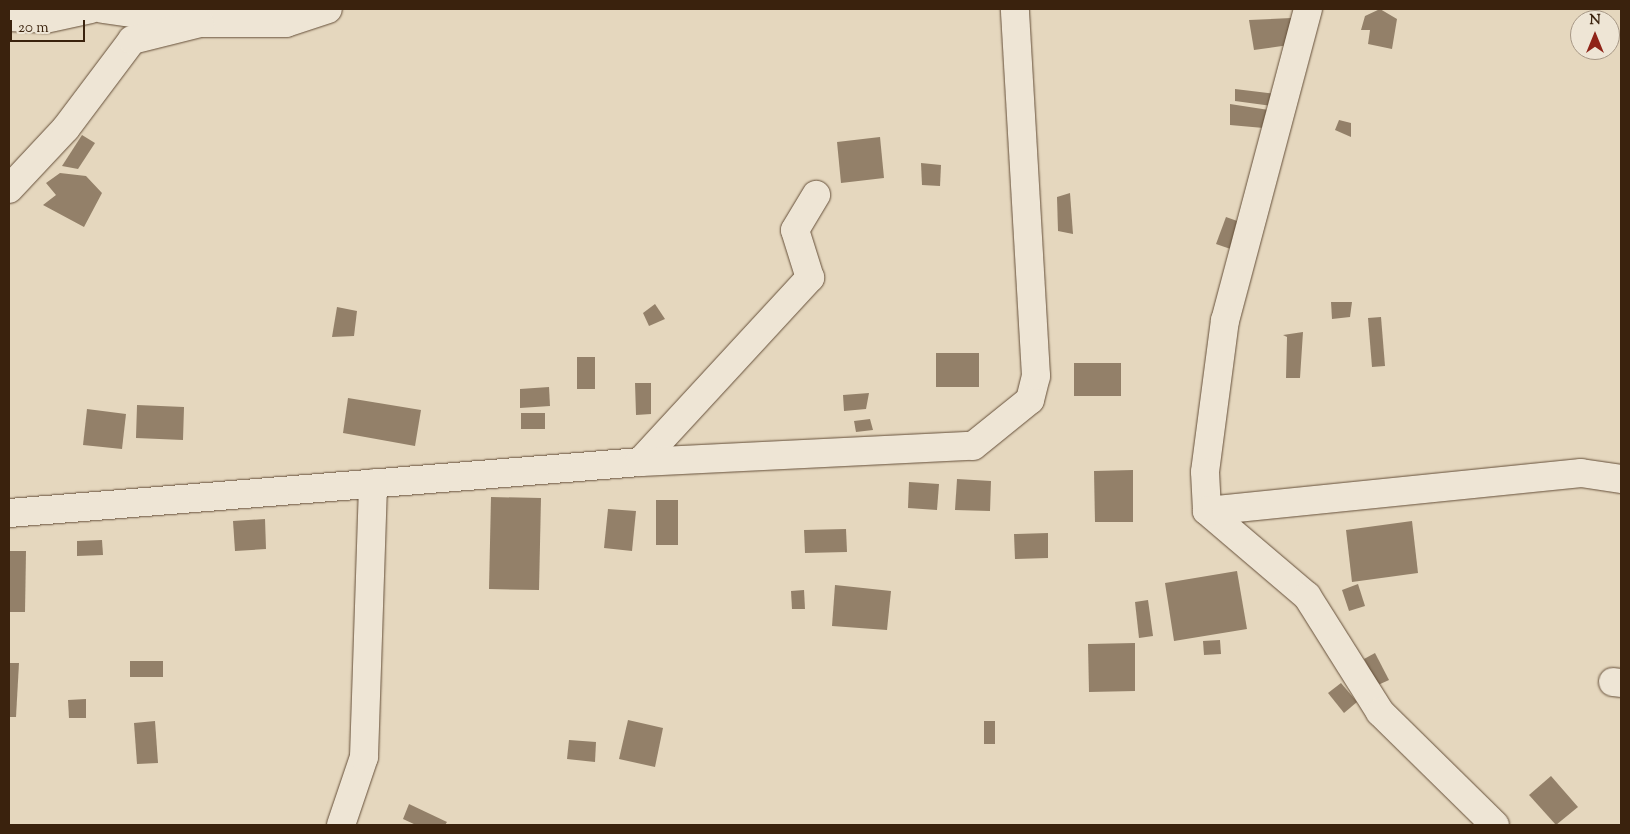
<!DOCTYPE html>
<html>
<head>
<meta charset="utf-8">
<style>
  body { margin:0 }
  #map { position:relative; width:1630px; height:834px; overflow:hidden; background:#e5d7be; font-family:"Sorts Mill Goudy",serif }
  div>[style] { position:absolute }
  .building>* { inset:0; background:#938069 }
  .roads { filter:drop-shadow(0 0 1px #654f39) drop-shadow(0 0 1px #654f39) }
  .minor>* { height:28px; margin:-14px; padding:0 14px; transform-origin:14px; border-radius:14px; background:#eee5d5 }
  span { translate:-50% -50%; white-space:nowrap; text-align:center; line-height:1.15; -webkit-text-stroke:5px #eee5d5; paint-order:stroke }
  .frame { position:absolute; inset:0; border:10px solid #3a220d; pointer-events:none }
  .north { position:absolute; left:1570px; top:10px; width:50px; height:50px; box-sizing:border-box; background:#eee5d5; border:1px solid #a69785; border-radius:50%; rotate:0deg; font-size:14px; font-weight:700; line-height:20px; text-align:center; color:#3a220d }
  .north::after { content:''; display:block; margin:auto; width:18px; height:22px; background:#8f2418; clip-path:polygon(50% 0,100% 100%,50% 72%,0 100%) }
  .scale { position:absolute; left:10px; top:20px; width:75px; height:22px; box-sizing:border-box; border:2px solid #3a220d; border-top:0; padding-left:6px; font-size:15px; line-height:18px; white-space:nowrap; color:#3a220d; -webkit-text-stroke:4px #eee5d5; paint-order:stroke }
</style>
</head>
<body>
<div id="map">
  <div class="building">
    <i style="clip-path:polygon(1380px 9px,1397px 19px,1392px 49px,1368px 44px,1370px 30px,1361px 30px,1365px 16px)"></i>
    <i style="clip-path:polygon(1291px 18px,1296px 44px,1254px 50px,1249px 20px)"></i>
    <i style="clip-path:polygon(1235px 89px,1293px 96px,1293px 109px,1235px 101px)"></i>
    <i style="clip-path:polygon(1230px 104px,1289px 113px,1286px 130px,1230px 125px)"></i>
    <i style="clip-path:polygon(1339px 120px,1351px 123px,1351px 137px,1335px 130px)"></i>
    <i style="clip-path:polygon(82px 135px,95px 143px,78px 169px,62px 166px)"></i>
    <i style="clip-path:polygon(880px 137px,884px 178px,841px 183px,837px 142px)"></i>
    <i style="clip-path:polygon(921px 163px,941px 165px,940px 186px,922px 185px)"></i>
    <i style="clip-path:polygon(60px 173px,86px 176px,102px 193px,84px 227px,43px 205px,56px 195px,46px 183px)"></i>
    <i style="clip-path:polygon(1070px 193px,1073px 234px,1058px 231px,1057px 197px)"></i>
    <i style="clip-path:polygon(1226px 217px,1254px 227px,1245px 254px,1216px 244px)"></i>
    <i style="clip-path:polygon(1331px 302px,1352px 302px,1350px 317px,1332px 319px)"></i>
    <i style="clip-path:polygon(655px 304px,665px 319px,649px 326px,643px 313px)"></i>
    <i style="clip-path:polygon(337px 307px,357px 311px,354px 336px,332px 337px)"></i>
    <i style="clip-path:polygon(1381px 317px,1385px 366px,1372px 367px,1368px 318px)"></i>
    <i style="clip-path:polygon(1303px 332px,1300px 378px,1286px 378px,1287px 337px,1283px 335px)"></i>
    <i style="clip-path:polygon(936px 353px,979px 353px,979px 387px,936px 387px)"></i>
    <i style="clip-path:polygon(577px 357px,595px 357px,595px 389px,577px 389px)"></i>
    <i style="clip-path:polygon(1074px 363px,1121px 363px,1121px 396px,1074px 396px)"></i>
    <i style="clip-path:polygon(635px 383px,651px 383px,651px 414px,636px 415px)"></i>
    <i style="clip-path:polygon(549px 387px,550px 406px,520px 408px,520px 389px)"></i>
    <i style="clip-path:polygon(869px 393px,866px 409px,844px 411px,843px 395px)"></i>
    <i style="clip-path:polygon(348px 398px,421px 410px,415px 446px,343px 433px)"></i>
    <i style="clip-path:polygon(137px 405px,184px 407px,183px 440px,136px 438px)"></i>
    <i style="clip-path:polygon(87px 409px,126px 414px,122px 449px,83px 445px)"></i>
    <i style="clip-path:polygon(521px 413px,545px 413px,545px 429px,521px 429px)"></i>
    <i style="clip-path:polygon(870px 419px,873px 430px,856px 432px,854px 421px)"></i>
    <i style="clip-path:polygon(1133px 470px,1133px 522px,1095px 522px,1094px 471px)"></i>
    <i style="clip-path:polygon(957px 479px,991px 481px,990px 511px,955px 510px)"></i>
    <i style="clip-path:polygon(909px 482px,939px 484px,937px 510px,908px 508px)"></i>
    <i style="clip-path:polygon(491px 497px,541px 498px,539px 590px,489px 589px)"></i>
    <i style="clip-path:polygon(656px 500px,678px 500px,678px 545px,656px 545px)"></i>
    <i style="clip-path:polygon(608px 509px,636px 511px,632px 551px,604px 548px)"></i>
    <i style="clip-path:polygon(265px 519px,266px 549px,235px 551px,233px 521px)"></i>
    <i style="clip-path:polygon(1412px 521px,1418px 573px,1352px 582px,1346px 530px)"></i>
    <i style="clip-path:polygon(846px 529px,847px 552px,805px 553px,804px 530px)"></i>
    <i style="clip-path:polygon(1048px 533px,1048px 558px,1015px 559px,1014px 534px)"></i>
    <i style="clip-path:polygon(102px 540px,103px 555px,77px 556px,77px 541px)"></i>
    <i style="clip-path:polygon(9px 551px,26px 551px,25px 612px,9px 612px)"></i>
    <i style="clip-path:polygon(1237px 571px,1247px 629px,1174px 641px,1165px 583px)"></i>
    <i style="clip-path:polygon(1358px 584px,1365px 606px,1349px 611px,1342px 590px)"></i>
    <i style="clip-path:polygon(835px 585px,891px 591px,887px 630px,832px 626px)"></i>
    <i style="clip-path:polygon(804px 590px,805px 609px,792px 609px,791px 591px)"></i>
    <i style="clip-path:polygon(1148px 600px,1153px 636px,1139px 638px,1135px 602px)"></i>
    <i style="clip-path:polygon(1220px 640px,1221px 654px,1204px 655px,1203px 641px)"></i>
    <i style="clip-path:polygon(1135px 643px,1135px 691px,1089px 692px,1088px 644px)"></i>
    <i style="clip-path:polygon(1375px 653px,1389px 680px,1378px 685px,1364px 659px)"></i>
    <i style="clip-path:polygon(130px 661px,163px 661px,163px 677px,130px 677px)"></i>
    <i style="clip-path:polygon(9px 663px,19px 663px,16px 717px,9px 717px)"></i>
    <i style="clip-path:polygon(1341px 683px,1357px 702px,1344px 713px,1328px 693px)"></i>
    <i style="clip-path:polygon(86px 699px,86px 718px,69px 718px,68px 700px)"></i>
    <i style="clip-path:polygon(628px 720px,663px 728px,655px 767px,619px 759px)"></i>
    <i style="clip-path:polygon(155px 721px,158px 763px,137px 764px,134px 723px)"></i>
    <i style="clip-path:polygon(984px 721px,995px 721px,995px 744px,984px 744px)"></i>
    <i style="clip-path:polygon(569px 740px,596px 742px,595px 762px,567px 759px)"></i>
    <i style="clip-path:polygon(1551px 776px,1578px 807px,1556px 825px,1529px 795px)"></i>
    <i style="clip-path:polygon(409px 804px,447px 822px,445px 825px,416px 825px,403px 819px)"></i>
  </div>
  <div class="roads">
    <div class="minor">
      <i style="left:103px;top:9px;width:98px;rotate:8.2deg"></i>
      <i style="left:200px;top:23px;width:86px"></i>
      <i style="left:286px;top:23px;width:44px;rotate:-18.4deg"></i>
      <i style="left:1308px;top:9px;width:322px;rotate:104.9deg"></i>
      <i style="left:1225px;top:320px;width:153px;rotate:97.5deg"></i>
      <i style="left:1205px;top:472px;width:39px;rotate:87deg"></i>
      <i style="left:1207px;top:511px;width:131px;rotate:40.4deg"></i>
      <i style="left:1307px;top:596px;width:137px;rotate:57.8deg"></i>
      <i style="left:1380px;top:712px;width:161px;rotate:44.5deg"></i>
      <i style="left:9px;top:17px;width:36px;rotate:3deg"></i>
      <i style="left:45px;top:19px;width:47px;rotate:-12.3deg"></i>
      <i style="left:9px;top:189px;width:83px;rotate:-46.9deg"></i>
      <i style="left:66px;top:128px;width:110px;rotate:-53.1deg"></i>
      <i style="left:132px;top:40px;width:70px;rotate:-14deg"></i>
      <i style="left:640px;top:462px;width:251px;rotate:-47.3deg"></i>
      <i style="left:810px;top:278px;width:50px;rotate:-107.4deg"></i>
      <i style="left:795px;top:230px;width:41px;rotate:-59deg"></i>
      <i style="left:1207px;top:511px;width:376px;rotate:-5.8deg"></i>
      <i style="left:1581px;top:473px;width:40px;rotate:8.5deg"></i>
      <i style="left:9px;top:513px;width:633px;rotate:-4.62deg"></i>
      <i style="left:640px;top:462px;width:333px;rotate:-2.8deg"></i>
      <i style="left:973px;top:446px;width:73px;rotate:-38.9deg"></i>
      <i style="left:1030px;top:400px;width:25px;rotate:-76deg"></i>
      <i style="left:1036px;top:376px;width:368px;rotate:-93.3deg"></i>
      <i style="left:1613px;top:682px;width:8px;rotate:7deg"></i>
      <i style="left:341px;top:825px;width:72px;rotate:-71.3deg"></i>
      <i style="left:364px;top:757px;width:274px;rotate:-88.1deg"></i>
    </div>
  </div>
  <div class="frame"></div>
  <div class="north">N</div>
  <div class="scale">20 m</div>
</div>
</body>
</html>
